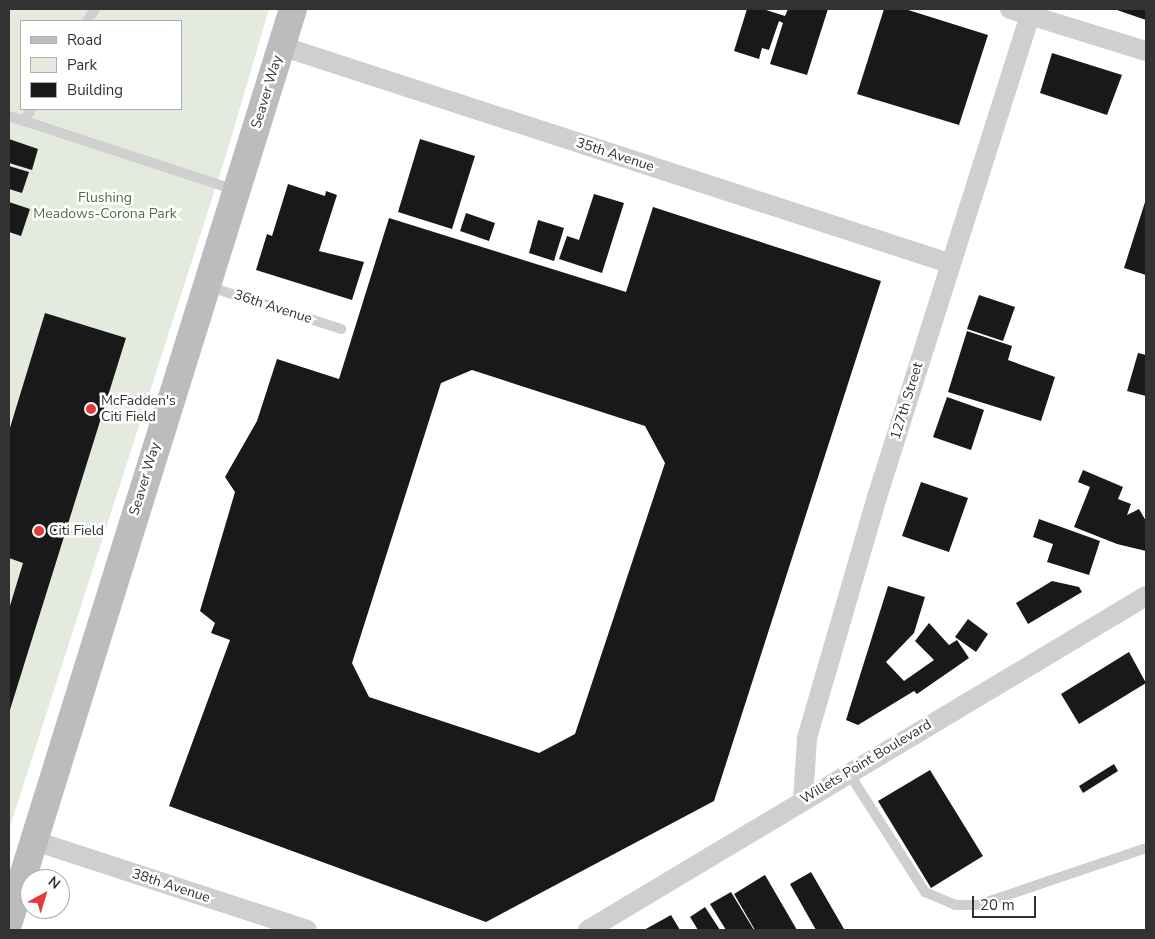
<!DOCTYPE html>
<html>
<head>
<meta charset="utf-8">
<style>
  body { margin:0 }
  #map { position:relative; width:1155px; height:939px; overflow:hidden; background:#fff; font-family:"Nunito Sans",sans-serif }
  div>[style] { position:absolute }
  .green>* { inset:0; background:#e4ebde }
  .building>* { inset:0; background:#191919 }
  .lane>* { height:10px; margin:-5px; padding:0 5px; transform-origin:5px; border-radius:5px; background:#cfcfcf }
  .street>* { height:20px; margin:-10px; padding:0 10px; transform-origin:10px; border-radius:10px; background:#cfcfcf }
  .secondary>* { height:28px; margin:-14px; padding:0 14px; transform-origin:14px; border-radius:14px; background:#bcbcbc }
  .dots>* { width:14px; height:14px; translate:-50% -50%; box-sizing:border-box; border:2px solid #fff; border-radius:50% }
  span { translate:-50% -50%; white-space:nowrap; text-align:center; line-height:1.15; -webkit-text-stroke:5px #fff; paint-order:stroke }
  .street-label { font-size:14px; color:#323232 }
  .park-label { font-size:14px; color:#516e3f }
  .poi-label { font-size:14px; color:#323232 }
  .left { translate:0 -50%; text-align:left }
  .frame { position:absolute; inset:0; border:10px solid #323232; pointer-events:none }
  .legend { position:absolute; left:20px; top:20px; width:162px; height:90px; box-sizing:border-box; background:#fff; border:1px solid #adadad; margin:0; padding:6px 9px; list-style:none; font-size:15px; color:#323232 }
  .legend li { display:flex; align-items:center; gap:10px; height:25px }
  .legend b { width:25px; border:1px solid #adadad }
  .north { position:absolute; left:20px; top:869px; width:50px; height:50px; box-sizing:border-box; background:#fff; border:1px solid #adadad; border-radius:50%; rotate:39deg; font-size:14px; font-weight:700; line-height:20px; text-align:center; color:#323232 }
  .north::after { content:''; display:block; margin:auto; width:18px; height:22px; background:#e33a3a; clip-path:polygon(50% 0,100% 100%,50% 72%,0 100%) }
  .scale { position:absolute; left:972px; top:896px; width:64px; height:22px; box-sizing:border-box; border:2px solid #323232; border-top:0; padding-left:6px; font-size:15px; line-height:18px; white-space:nowrap; color:#323232; -webkit-text-stroke:4px #fff; paint-order:stroke }
</style>
</head>
<body>
<div id="map">
  <div class="green">
    <i style="clip-path:polygon(evenodd,9px 9px,269px 9px,227px 152px,9px 830px,9px 9px,21px 21px,181px 21px,181px 109px,21px 109px,21px 21px)"></i>
  </div>
  <div class="building">
    <i style="clip-path:polygon(747px 9px,763px 9px,785px 16px,788px 9px,828px 9px,807px 75px,770px 64px,783px 23px,779px 21px,769px 50px,762px 48px,759px 59px,734px 51px)"></i>
    <i style="clip-path:polygon(884px 9px,905px 9px,988px 35px,959px 125px,857px 94px)"></i>
    <i style="clip-path:polygon(1114px 9px,1146px 9px,1146px 20px)"></i>
    <i style="clip-path:polygon(1052px 53px,1122px 75px,1107px 115px,1040px 93px)"></i>
    <i style="clip-path:polygon(9px 139px,38px 149px,32px 170px,9px 163px)"></i>
    <i style="clip-path:polygon(420px 139px,475px 156px,452px 229px,398px 212px)"></i>
    <i style="clip-path:polygon(9px 166px,29px 172px,22px 193px,9px 189px)"></i>
    <i style="clip-path:polygon(288px 184px,325px 196px,326px 191px,337px 195px,319px 251px,364px 262px,352px 300px,256px 270px,267px 234px,272px 236px)"></i>
    <i style="clip-path:polygon(594px 194px,624px 203px,602px 273px,559px 259px,567px 236px,579px 240px)"></i>
    <i style="clip-path:polygon(1146px 199px,1146px 275px,1124px 268px)"></i>
    <i style="clip-path:polygon(9px 202px,30px 209px,21px 236px,9px 232px)"></i>
    <i style="clip-path:polygon(evenodd,653px 207px,881px 281px,714px 801px,486px 922px,169px 806px,230px 640px,211px 633px,215px 623px,200px 611px,235px 492px,225px 477px,257px 421px,277px 359px,339px 379px,389px 218px,626px 292px,653px 207px,472px 370px,645px 426px,665px 463px,575px 734px,539px 753px,369px 697px,352px 663px,441px 383px,472px 370px)"></i>
    <i style="clip-path:polygon(466px 213px,495px 223px,489px 241px,460px 231px)"></i>
    <i style="clip-path:polygon(538px 220px,564px 228px,554px 261px,529px 253px)"></i>
    <i style="clip-path:polygon(979px 295px,1015px 307px,1003px 341px,967px 329px)"></i>
    <i style="clip-path:polygon(45px 313px,126px 338px,9px 713px,9px 609px,23px 563px,9px 558px,9px 431px)"></i>
    <i style="clip-path:polygon(967px 331px,1012px 346px,1008px 360px,1055px 377px,1041px 421px,948px 392px)"></i>
    <i style="clip-path:polygon(1138px 353px,1146px 355px,1146px 396px,1127px 391px)"></i>
    <i style="clip-path:polygon(947px 397px,984px 410px,971px 450px,933px 437px)"></i>
    <i style="clip-path:polygon(1083px 470px,1123px 487px,1118px 499px,1131px 504px,1127px 515px,1139px 509px,1146px 521px,1146px 551px,1117px 544px,1074px 527px,1090px 487px,1078px 482px)"></i>
    <i style="clip-path:polygon(921px 482px,968px 498px,949px 552px,902px 536px)"></i>
    <i style="clip-path:polygon(1039px 519px,1100px 541px,1089px 575px,1047px 562px,1053px 544px,1033px 537px)"></i>
    <i style="clip-path:polygon(1052px 581px,1079px 587px,1082px 592px,1028px 624px,1016px 603px)"></i>
    <i style="clip-path:polygon(888px 586px,925px 597px,914px 633px,886px 662px,904px 681px,934px 660px,915px 641px,929px 623px,949px 645px,957px 640px,969px 658px,917px 694px,914px 691px,858px 725px,846px 720px)"></i>
    <i style="clip-path:polygon(968px 619px,988px 634px,976px 652px,955px 637px)"></i>
    <i style="clip-path:polygon(1129px 652px,1146px 683px,1079px 724px,1061px 694px)"></i>
    <i style="clip-path:polygon(1114px 764px,1118px 771px,1083px 793px,1079px 786px)"></i>
    <i style="clip-path:polygon(930px 770px,983px 856px,931px 888px,878px 801px)"></i>
    <i style="clip-path:polygon(811px 872px,844px 929px,841px 930px,816px 930px,790px 884px)"></i>
    <i style="clip-path:polygon(765px 875px,797px 930px,755px 930px,734px 894px)"></i>
    <i style="clip-path:polygon(731px 892px,754px 930px,726px 930px,710px 904px)"></i>
    <i style="clip-path:polygon(705px 907px,720px 930px,698px 930px,690px 917px)"></i>
    <i style="clip-path:polygon(671px 915px,680px 930px,644px 930px)"></i>
  </div>
  <div class="lane">
    <i style="left:87px;top:21px;width:14px;rotate:-56deg"></i>
    <i style="left:9px;top:116px;width:239px;rotate:18.1deg"></i>
    <i style="left:24px;top:121px;width:14px;rotate:-60deg"></i>
    <i style="left:207px;top:286px;width:141px;rotate:17.8deg"></i>
    <i style="left:848px;top:772px;width:143px;rotate:57.3deg"></i>
    <i style="left:925px;top:892px;width:33px;rotate:23deg"></i>
    <i style="left:955px;top:905px;width:23px"></i>
    <i style="left:978px;top:905px;width:177px;rotate:-18.7deg"></i>
  </div>
  <div class="street">
    <i style="left:1010px;top:9px;width:142px;rotate:17.2deg"></i>
    <i style="left:281px;top:46px;width:702px;rotate:18deg"></i>
    <i style="left:803px;top:799px;width:61px;rotate:-86.2deg"></i>
    <i style="left:807px;top:738px;width:251px;rotate:-73.8deg"></i>
    <i style="left:877px;top:497px;width:512px;rotate:-72.38deg"></i>
    <i style="left:35px;top:841px;width:286px;rotate:18.1deg"></i>
    <i style="left:588px;top:930px;width:650px;rotate:-30.9deg"></i>
  </div>
  <div class="secondary">
    <i style="left:9px;top:921px;width:955px;rotate:-72.7deg"></i>
  </div>
  <div class="dots">
    <i style="left:91px;top:409px;background:#e33a3a"></i>
    <i style="left:39px;top:531px;background:#e33a3a"></i>
  </div>
  <div class="street-label">
    <span style="left:267px;top:92px;rotate:-73deg">Seaver Way</span>
    <span style="left:615px;top:155px;rotate:18deg">35th Avenue</span>
    <span style="left:273px;top:307px;rotate:18deg">36th Avenue</span>
    <span style="left:907px;top:401px;rotate:-73deg">127th Street</span>
    <span style="left:145px;top:479px;rotate:-73deg">Seaver Way</span>
    <span style="left:866px;top:762px;rotate:-31deg">Willets Point Boulevard</span>
    <span style="left:171px;top:886px;rotate:18deg">38th Avenue</span>
  </div>
  <div class="park-label">
    <span style="left:105px;top:206px">Flushing<br>Meadows-Corona Park</span>
  </div>
  <div class="poi-label">
    <span class="left" style="left:101px;top:409px">McFadden's<br>Citi Field</span>
    <span class="left" style="left:49px;top:531px">Citi Field</span>
  </div>
  <div class="frame"></div>
  <ul class="legend">
  <li><b style="height:6px;background:#bcbcbc"></b>Road</li>
  <li><b style="height:14px;background:#e4ebde"></b>Park</li>
  <li><b style="height:14px;background:#191919"></b>Building</li>
  </ul>
  <div class="north">N</div>
  <div class="scale">20 m</div>
</div>
</body>
</html>
